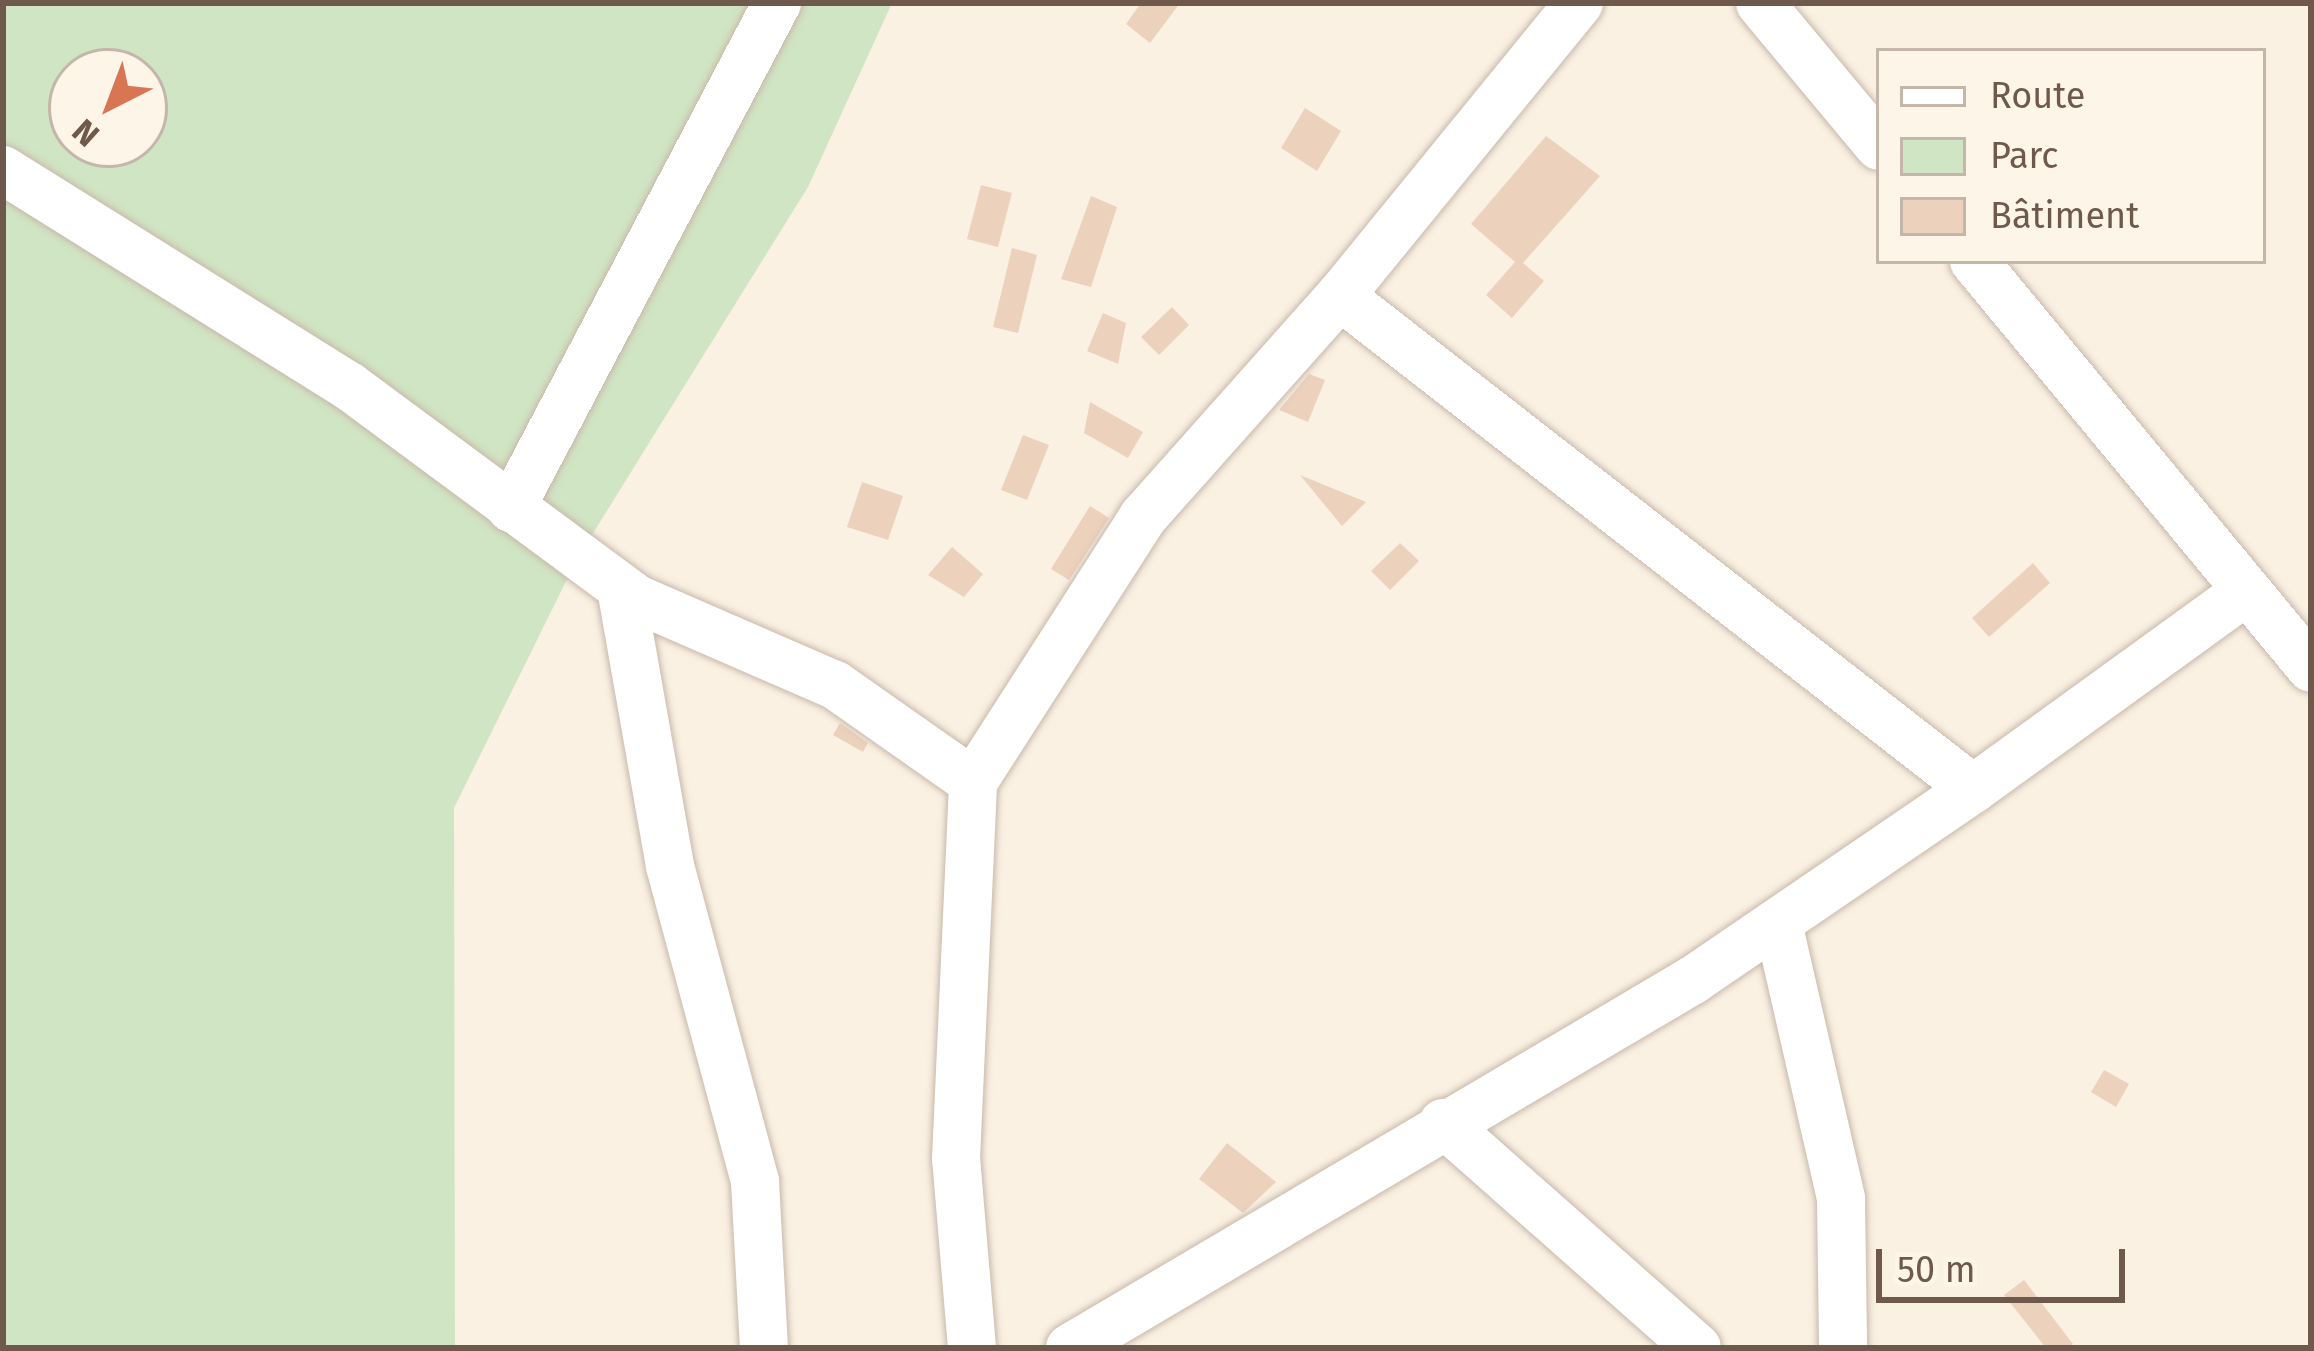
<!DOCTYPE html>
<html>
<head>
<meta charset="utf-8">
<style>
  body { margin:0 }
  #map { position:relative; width:2314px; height:1351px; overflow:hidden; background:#faf1e3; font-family:"Fira Sans",sans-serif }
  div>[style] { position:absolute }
  .green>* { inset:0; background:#d0e5c3 }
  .building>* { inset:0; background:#ecd1bd }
  .roads { filter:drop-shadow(0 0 3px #c9b9ab) drop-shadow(0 0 3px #c9b9ab) }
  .minor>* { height:48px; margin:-24px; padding:0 24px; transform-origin:24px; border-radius:24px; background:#fff }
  span { translate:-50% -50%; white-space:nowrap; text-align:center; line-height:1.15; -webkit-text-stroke:12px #fdf5e8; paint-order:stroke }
  .frame { position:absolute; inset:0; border:6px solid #6f594c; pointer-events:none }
  .legend { position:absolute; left:1876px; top:48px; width:390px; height:216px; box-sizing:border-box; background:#fdf5e8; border:3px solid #c4b7aa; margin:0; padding:15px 21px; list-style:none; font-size:36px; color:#6f594c }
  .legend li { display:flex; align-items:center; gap:24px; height:60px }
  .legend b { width:60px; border:3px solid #c4b7aa }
  .north { position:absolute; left:48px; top:48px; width:120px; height:120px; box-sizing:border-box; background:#fdf5e8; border:3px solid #c4b7aa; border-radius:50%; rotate:222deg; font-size:33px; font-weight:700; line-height:48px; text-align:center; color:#6f594c }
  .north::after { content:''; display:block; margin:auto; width:42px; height:54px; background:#d87553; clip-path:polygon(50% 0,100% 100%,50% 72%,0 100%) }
  .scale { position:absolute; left:1876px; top:1249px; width:249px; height:54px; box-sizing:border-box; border:6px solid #6f594c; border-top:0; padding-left:15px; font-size:36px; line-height:42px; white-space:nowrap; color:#6f594c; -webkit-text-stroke:9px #fdf5e8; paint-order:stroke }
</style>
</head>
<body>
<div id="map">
  <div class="green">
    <i style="clip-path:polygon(evenodd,3px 3px,892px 3px,808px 187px,577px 559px,454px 808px,455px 1348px,3px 1348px,3px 3px,72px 72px,144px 72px,144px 144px,72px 144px,72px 72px)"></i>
  </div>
  <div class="building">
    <i style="clip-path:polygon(1141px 3px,1180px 3px,1150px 43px,1126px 24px)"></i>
    <i style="clip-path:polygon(1305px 108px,1341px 131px,1317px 171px,1281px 148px)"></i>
    <i style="clip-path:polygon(1546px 136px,1600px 176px,1523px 263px,1544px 281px,1512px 318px,1486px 295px,1515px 262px,1471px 224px)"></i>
    <i style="clip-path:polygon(981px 185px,1012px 193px,998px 247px,967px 239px)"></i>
    <i style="clip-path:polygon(1091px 196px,1117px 207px,1091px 287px,1061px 279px)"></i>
    <i style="clip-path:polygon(1012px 248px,1037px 255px,1018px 333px,993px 327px)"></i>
    <i style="clip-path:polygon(1172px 307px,1189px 325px,1159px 355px,1141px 337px)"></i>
    <i style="clip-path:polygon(1103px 313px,1126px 323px,1118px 364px,1087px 351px)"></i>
    <i style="clip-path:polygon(1309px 374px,1325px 380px,1308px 422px,1279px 410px)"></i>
    <i style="clip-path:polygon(1090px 402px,1143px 432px,1128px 458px,1084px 433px)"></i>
    <i style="clip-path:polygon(1023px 435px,1049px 445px,1027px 500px,1001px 490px)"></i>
    <i style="clip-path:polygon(1300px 475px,1366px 502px,1342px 526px)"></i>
    <i style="clip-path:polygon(862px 482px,903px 496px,888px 540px,847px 527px)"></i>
    <i style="clip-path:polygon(1090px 506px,1109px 518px,1069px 580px,1051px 569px)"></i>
    <i style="clip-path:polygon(1400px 543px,1419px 561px,1390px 590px,1371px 571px)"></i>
    <i style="clip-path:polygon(952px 547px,983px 574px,964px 597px,928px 575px)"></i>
    <i style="clip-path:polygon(2033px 563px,2050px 583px,1989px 637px,1972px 618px)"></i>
    <i style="clip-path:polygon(840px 723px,868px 743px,863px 752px,833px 735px)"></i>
    <i style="clip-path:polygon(2104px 1070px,2129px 1084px,2116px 1107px,2091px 1092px)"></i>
    <i style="clip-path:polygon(1227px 1143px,1276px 1182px,1243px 1213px,1199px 1179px)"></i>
    <i style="clip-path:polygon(2024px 1280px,2073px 1344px,2068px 1348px,2046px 1348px,2004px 1295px)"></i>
  </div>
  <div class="roads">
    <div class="minor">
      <i style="left:1760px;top:3px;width:186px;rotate:50.2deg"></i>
      <i style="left:3px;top:170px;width:408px;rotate:32deg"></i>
      <i style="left:349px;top:386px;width:358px;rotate:36.5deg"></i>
      <i style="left:637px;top:599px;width:216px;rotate:23.5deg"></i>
      <i style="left:835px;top:685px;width:169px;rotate:35.1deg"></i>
      <i style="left:1974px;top:261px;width:528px;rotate:50.37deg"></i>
      <i style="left:1340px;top:296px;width:802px;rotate:37.91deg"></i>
      <i style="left:1973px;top:789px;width:338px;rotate:-35.9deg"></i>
      <i style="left:511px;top:508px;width:571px;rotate:-62.22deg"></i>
      <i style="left:621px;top:588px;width:282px;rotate:80deg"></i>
      <i style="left:670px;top:866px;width:327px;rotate:74.9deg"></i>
      <i style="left:755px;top:1182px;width:166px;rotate:86.9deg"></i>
      <i style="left:1778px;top:923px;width:283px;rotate:77.1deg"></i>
      <i style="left:1841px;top:1199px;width:149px;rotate:89.2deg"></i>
      <i style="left:1443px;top:1123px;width:339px;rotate:41.5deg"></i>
      <i style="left:972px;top:1348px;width:190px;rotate:-94.8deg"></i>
      <i style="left:956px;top:1159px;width:377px;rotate:-87.4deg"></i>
      <i style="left:973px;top:782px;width:315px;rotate:-57.3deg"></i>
      <i style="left:1143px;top:517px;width:296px;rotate:-48.3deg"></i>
      <i style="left:1340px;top:296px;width:378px;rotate:-50.8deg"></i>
      <i style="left:1070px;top:1348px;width:724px;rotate:-30.57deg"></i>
      <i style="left:1693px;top:980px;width:339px;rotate:-34.3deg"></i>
    </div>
  </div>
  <div class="frame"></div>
  <ul class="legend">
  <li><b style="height:15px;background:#fff"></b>Route</li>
  <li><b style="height:33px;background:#d0e5c3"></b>Parc</li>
  <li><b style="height:33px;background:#ecd1bd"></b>Bâtiment</li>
  </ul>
  <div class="north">N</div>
  <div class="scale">50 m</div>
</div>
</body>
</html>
